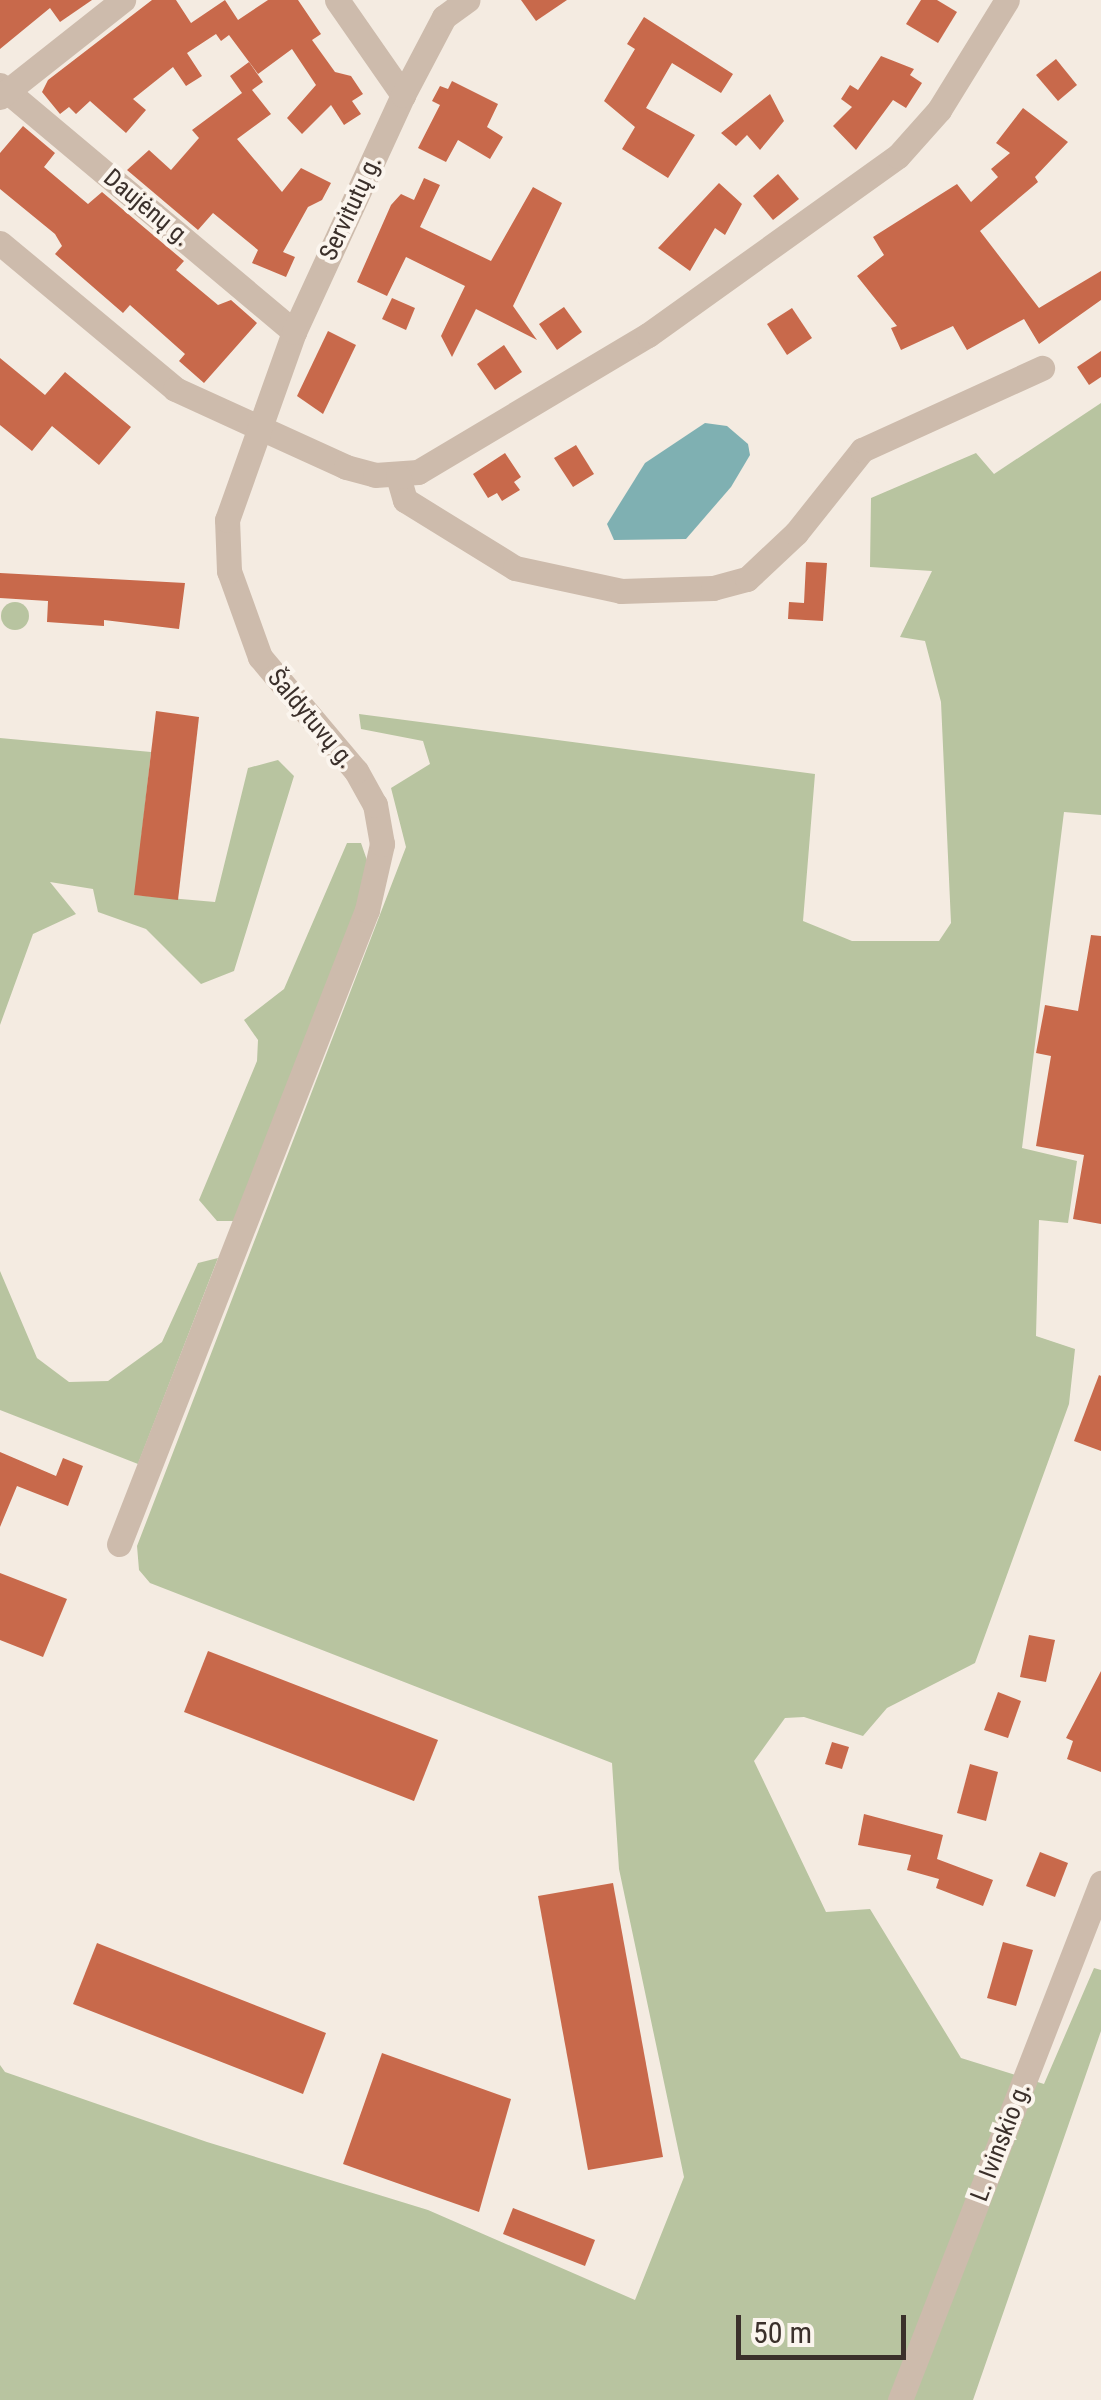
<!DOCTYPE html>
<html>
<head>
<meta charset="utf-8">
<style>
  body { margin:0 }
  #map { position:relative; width:1101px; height:2400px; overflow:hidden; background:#f4ebe1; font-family:"Roboto Condensed",sans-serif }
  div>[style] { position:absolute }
  .green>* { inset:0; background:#b8c4a0 }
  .round { border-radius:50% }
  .water>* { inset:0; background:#7fb0b2 }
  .building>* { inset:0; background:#c8694b }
  .minor>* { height:25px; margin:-12.5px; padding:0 12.5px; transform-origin:12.5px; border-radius:12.5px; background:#cdbbac }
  span { translate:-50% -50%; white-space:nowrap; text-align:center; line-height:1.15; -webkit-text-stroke:8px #fbf5ee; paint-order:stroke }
  .street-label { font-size:25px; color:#3b302b }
  .scale { position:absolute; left:736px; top:2315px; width:170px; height:45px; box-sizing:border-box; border:5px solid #3b302b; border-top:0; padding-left:12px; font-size:30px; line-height:35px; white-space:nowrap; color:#3b302b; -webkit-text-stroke:8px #fbf5ee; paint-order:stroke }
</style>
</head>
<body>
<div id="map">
  <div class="green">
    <i style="clip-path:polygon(1101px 403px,1101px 815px,1064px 812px,1022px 1148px,1077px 1161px,1068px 1223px,1039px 1220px,1036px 1336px,1075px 1349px,1069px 1404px,975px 1663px,887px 1708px,863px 1736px,804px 1717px,785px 1718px,754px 1761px,826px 1912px,870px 1909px,961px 2058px,1044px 2084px,1094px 1968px,1101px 1970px,1101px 2031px,973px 2400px,0 2400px,0 2065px,5px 2072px,207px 2142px,428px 2210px,635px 2300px,684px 2177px,619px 1869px,612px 1763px,150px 1583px,139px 1570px,137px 1546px,406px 847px,391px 788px,430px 764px,423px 741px,361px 729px,359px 714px,815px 774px,803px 921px,852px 941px,939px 941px,951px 923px,941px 702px,925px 641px,900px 637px,932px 571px,870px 567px,871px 498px,976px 453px,994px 474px)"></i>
    <i class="round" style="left:1px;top:602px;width:28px;height:28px"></i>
    <i style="clip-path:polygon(0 738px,151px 752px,135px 895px,215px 902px,248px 768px,278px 760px,294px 776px,234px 971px,201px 984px,146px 929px,98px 912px,93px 889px,50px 882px,76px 914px,33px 934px,0 1025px)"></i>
    <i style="clip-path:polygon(347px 843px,361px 843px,368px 863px,361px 895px,234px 1221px,217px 1221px,199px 1200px,257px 1061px,258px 1040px,244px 1020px,284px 989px)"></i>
    <i style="clip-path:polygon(218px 1258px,138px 1464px,0 1410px,0 1271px,37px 1358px,69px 1382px,108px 1381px,162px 1342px,198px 1263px)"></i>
  </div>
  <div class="water">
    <i style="clip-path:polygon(705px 423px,727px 426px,748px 444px,750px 455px,731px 487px,686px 539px,614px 540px,607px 524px,645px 463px)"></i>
  </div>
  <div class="building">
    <i style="clip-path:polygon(0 0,92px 0,60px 22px,50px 8px,0 49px)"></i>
    <i style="clip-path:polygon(152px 0,176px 0,191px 23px,225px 0,238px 20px,268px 0,298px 0,321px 34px,312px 40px,335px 72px,351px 76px,363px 94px,352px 101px,361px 114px,344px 125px,331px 105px,302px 134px,287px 118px,316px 85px,292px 49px,258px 74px,229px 35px,221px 41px,216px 34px,187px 53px,202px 76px,186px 86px,173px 67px,133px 99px,146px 110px,126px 133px,90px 101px,76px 114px,69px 107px,60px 114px,42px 92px,48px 80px)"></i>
    <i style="clip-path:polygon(521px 0,567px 0,536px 21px)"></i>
    <i style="clip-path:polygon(921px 0,937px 0,957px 12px,938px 43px,906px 24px)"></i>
    <i style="clip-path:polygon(644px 17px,733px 74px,721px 93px,672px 63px,646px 108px,695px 135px,668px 178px,622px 149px,635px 127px,604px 101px,635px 49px,627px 44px)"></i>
    <i style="clip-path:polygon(881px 56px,914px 69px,910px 75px,922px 83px,906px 108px,893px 100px,856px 150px,833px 126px,852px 107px,841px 99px,850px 85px,858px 90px)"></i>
    <i style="clip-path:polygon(1056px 59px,1077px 85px,1058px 101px,1036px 75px)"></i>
    <i style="clip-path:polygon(249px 62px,263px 82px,252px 90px,271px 114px,237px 139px,282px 192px,301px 168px,331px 183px,322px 200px,308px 207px,283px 252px,295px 257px,286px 277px,252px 263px,258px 250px,213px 213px,198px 230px,127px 170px,149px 150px,171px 170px,199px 138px,192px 130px,242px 93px,230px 76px)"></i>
    <i style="clip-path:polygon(452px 81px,498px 104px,487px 127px,503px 137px,490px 159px,458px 140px,446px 162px,418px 148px,440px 105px,432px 101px,440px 86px,448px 89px)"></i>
    <i style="clip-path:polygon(770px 94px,784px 121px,760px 150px,747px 135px,736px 146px,721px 133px)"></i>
    <i style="clip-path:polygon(1023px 108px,1068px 142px,1035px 177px,1038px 182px,980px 231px,1039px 308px,1101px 271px,1101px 300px,1039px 344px,1024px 319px,967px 350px,953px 326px,901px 350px,891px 328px,897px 326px,857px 276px,884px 255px,873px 237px,957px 184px,971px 202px,998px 177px,991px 169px,1010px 153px,996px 143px)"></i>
    <i style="clip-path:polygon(23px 126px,55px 153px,44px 167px,88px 204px,102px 192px,184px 261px,176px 270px,218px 305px,231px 300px,257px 323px,204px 383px,179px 361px,185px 354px,130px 305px,123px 313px,55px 254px,62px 246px,55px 234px,0 189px,0 153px)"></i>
    <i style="clip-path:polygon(778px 174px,799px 199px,773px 220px,753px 196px)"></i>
    <i style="clip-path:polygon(424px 178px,440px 185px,420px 227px,491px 261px,533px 187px,562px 203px,513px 306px,537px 340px,476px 309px,452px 357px,441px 336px,465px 286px,406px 257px,387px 296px,357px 282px,391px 205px,401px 194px,414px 200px)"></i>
    <i style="clip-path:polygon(719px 183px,742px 204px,725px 235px,715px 228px,690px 271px,658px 248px)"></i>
    <i style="clip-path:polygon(392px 298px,415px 308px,406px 330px,382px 319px)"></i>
    <i style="clip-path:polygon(564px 307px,582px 332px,557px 350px,539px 324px)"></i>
    <i style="clip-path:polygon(792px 308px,812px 338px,787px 355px,767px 324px)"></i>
    <i style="clip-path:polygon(328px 331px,356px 345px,323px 414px,297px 396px)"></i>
    <i style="clip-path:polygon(504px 345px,522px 372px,495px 390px,477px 364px)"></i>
    <i style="clip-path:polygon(1101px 351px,1101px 377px,1089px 385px,1077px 367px)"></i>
    <i style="clip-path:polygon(0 358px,45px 395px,65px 372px,131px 427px,99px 465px,52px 426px,32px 451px,0 425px)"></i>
    <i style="clip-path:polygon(576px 445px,594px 474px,573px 487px,554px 458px)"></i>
    <i style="clip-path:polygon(505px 453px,521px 477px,514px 482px,520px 490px,502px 501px,497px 493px,488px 498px,473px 474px)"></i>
    <i style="clip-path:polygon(806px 562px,827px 563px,823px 621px,788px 619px,789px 602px,804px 603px)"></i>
    <i style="clip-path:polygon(0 573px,185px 583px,179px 629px,104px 620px,104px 626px,47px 622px,48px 601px,0 598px)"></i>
    <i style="clip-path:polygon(156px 711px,199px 717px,178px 900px,134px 895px)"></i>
    <i style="clip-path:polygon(1091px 935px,1101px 936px,1101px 1224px,1073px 1219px,1084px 1155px,1036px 1146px,1051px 1056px,1036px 1053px,1045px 1005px,1078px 1011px)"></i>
    <i style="clip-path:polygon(1099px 1375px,1101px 1376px,1101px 1451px,1074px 1441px)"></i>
    <i style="clip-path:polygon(0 1452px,56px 1476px,63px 1458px,83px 1466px,68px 1506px,17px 1486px,0 1527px)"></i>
    <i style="clip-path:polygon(0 1573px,67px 1599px,43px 1657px,0 1640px)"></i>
    <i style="clip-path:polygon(1029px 1635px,1055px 1640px,1046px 1682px,1020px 1677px)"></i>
    <i style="clip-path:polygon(208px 1651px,438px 1740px,414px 1801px,184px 1712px)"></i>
    <i style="clip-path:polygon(1101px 1671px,1101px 1772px,1067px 1759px,1073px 1741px,1066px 1738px)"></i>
    <i style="clip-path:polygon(998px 1692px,1021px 1701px,1008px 1738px,984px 1730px)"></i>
    <i style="clip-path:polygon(832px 1742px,849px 1747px,842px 1769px,825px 1764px)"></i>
    <i style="clip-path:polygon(970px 1764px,998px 1772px,986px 1821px,957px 1813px)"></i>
    <i style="clip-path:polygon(864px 1814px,943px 1835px,937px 1859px,993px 1880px,983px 1906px,936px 1888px,939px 1879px,907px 1870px,911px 1855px,858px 1845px)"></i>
    <i style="clip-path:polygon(1040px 1852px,1068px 1863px,1055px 1897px,1026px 1886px)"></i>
    <i style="clip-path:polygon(613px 1883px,663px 2157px,588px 2170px,538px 1896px)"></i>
    <i style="clip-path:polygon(1003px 1942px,1033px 1950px,1016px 2006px,987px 1998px)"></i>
    <i style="clip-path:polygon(97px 1943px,326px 2033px,303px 2094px,73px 2004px)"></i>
    <i style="clip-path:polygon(382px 2053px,511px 2099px,479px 2212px,343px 2164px)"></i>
    <i style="clip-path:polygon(513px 2208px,595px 2240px,585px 2266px,503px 2234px)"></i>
  </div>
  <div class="minor">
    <i style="left:337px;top:0;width:116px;rotate:55.2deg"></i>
    <i style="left:0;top:85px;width:384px;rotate:40deg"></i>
    <i style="left:0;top:97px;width:157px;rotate:-38.3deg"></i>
    <i style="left:0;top:243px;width:228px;rotate:39.8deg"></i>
    <i style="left:175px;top:389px;width:188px;rotate:24.5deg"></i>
    <i style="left:346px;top:467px;width:30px;rotate:15deg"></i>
    <i style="left:375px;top:475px;width:43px;rotate:-4deg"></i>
    <i style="left:418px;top:472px;width:268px;rotate:-30.8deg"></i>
    <i style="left:648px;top:335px;width:307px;rotate:-35.6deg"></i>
    <i style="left:898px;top:156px;width:62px;rotate:-48.3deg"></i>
    <i style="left:939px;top:110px;width:129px;rotate:-58.3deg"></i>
    <i style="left:398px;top:476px;width:25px;rotate:74deg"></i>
    <i style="left:405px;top:500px;width:129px;rotate:31.7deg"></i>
    <i style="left:515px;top:568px;width:108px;rotate:12.2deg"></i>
    <i style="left:621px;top:591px;width:92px;rotate:-1.9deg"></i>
    <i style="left:713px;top:588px;width:35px;rotate:-15deg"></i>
    <i style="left:747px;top:579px;width:67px;rotate:-43.2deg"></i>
    <i style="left:796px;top:533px;width:106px;rotate:-51.5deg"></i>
    <i style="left:862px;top:450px;width:198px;rotate:-24.5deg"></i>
    <i style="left:119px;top:1544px;width:681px;rotate:-68.64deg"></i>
    <i style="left:367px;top:910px;width:68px;rotate:-77.2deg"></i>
    <i style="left:382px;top:844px;width:40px;rotate:-100deg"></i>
    <i style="left:375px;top:805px;width:39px;rotate:-119deg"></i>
    <i style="left:356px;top:771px;width:149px;rotate:-130.1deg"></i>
    <i style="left:260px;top:657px;width:91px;rotate:-109.8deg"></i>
    <i style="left:229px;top:571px;width:51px;rotate:-92.2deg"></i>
    <i style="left:227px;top:520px;width:200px;rotate:-70.4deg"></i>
    <i style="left:294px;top:332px;width:261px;rotate:-65.3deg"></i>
    <i style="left:403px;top:95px;width:88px;rotate:-62.3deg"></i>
    <i style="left:444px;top:17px;width:29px;rotate:-36deg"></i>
    <i style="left:900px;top:2400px;width:555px;rotate:-68.75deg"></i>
  </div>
  <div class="street-label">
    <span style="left:147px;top:208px;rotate:40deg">Daujėnų g.</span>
    <span style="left:351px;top:208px;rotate:-65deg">Servitutų g.</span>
    <span style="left:311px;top:719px;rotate:50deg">Šaldytuvų g.</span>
    <span style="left:1001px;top:2142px;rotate:-69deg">L. Ivinskio g.</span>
  </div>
  <div class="scale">50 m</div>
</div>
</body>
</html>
